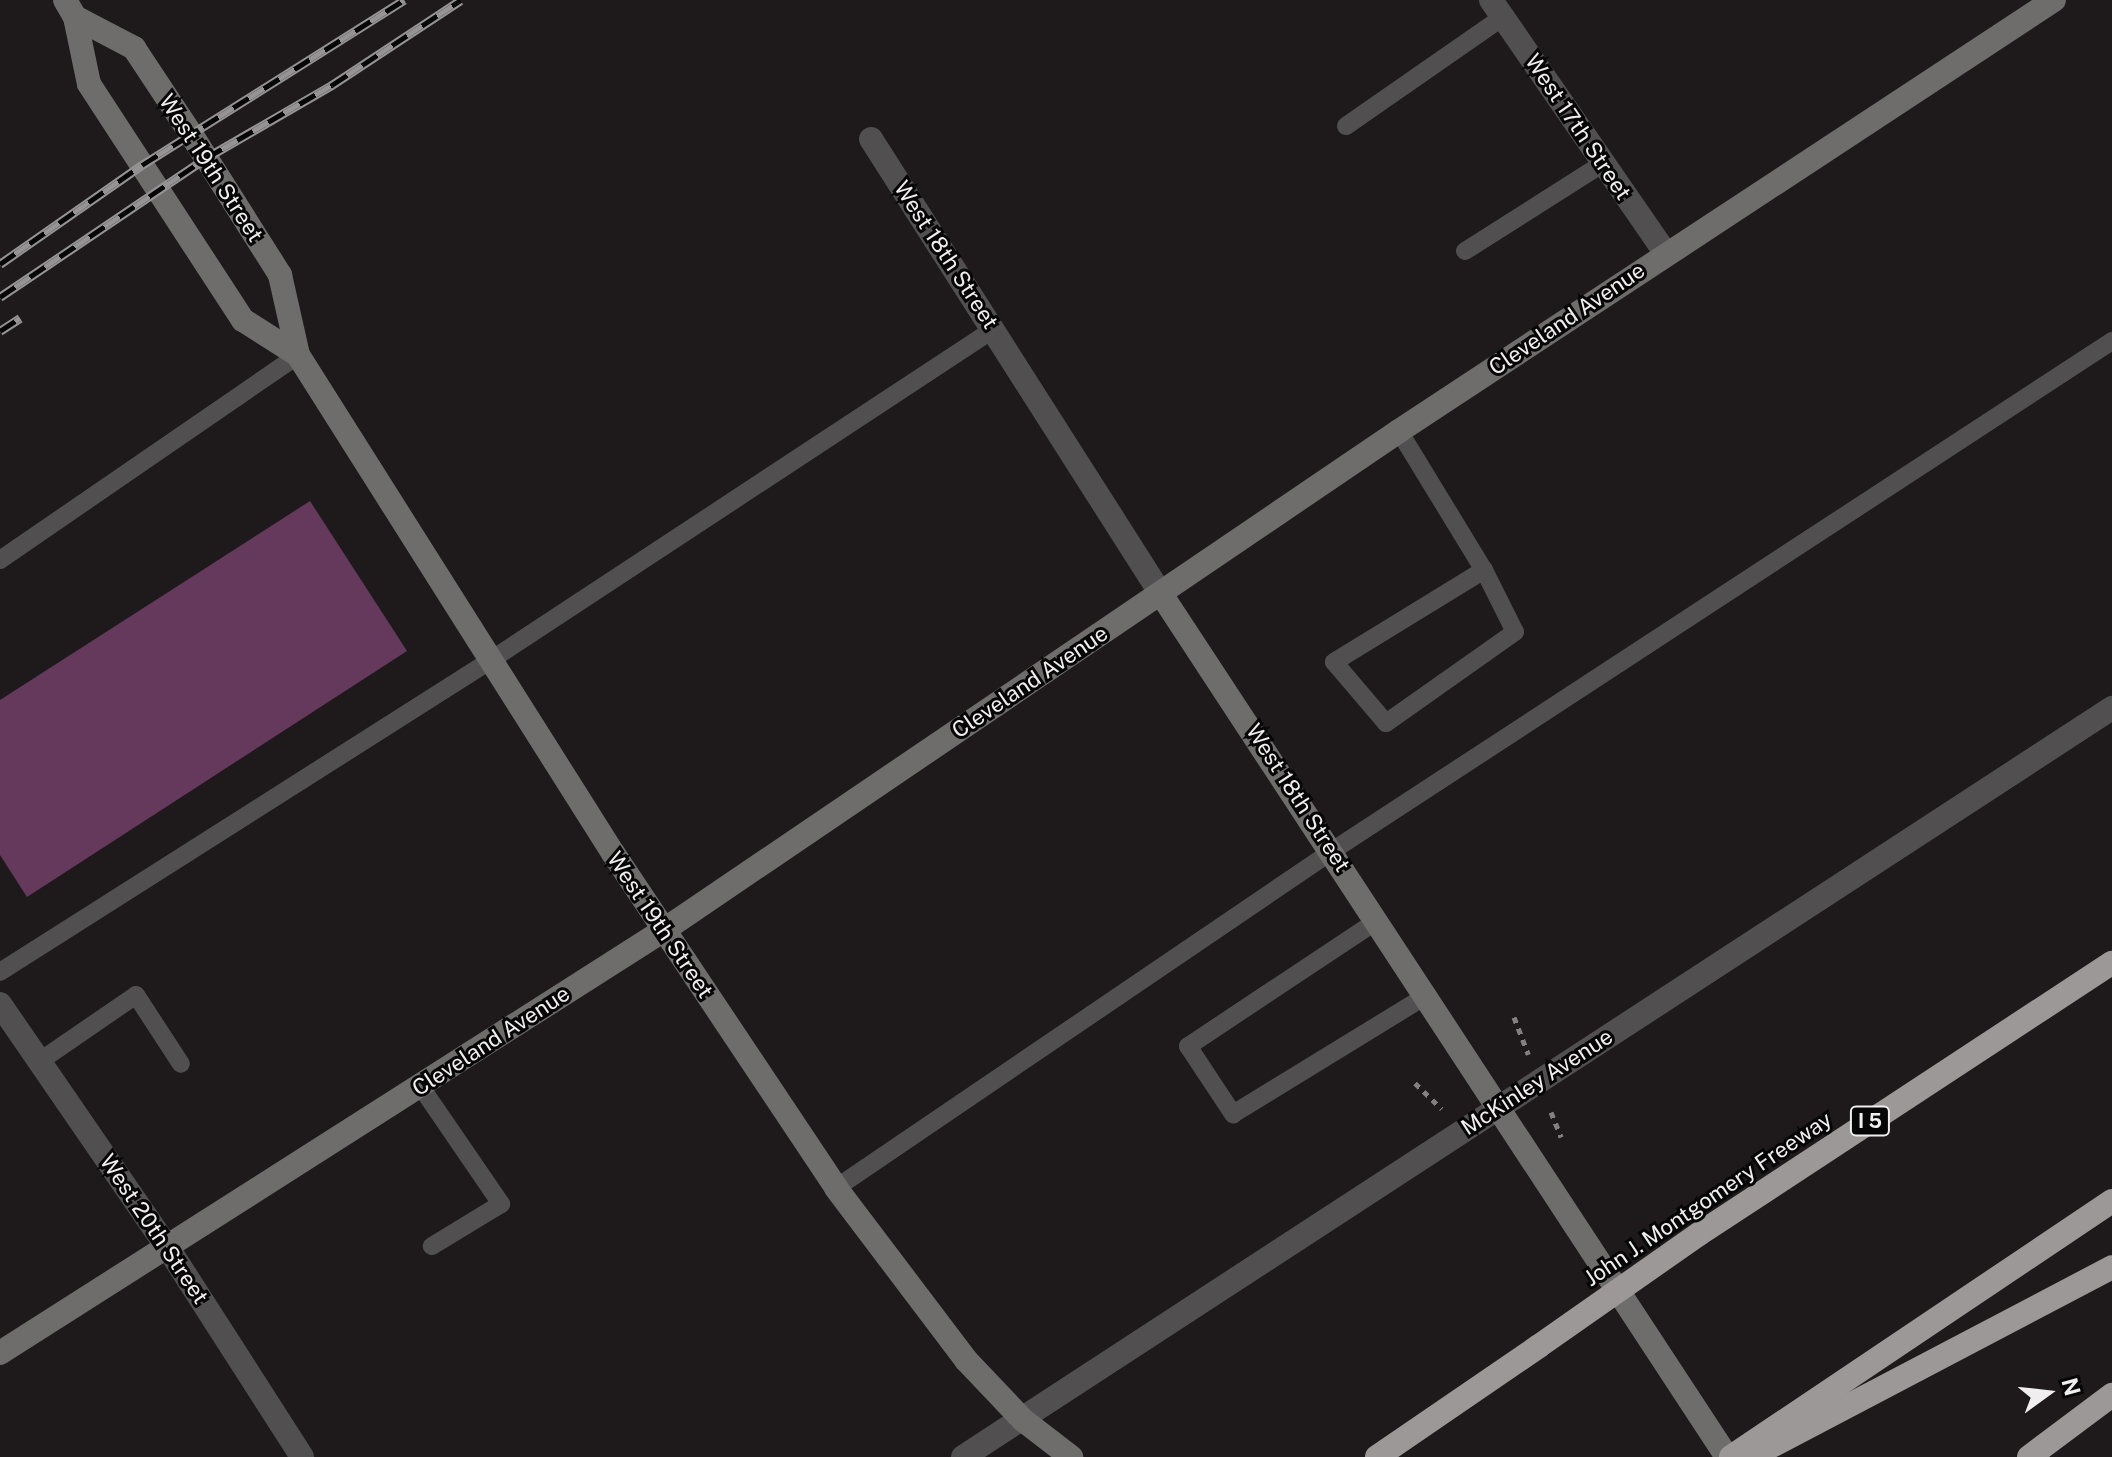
<!DOCTYPE html>
<html>
<head>
<meta charset="utf-8">
<style>
  body { margin:0 }
  #map { position:relative; width:2112px; height:1457px; overflow:hidden; background:#1e1a1b; font-family:"Public Sans",sans-serif }
  div>[style] { position:absolute }
  .building>* { inset:0; background:#64395b }
  .path>* { height:5px; margin-top:-2.5px; transform-origin:0; background:repeating-linear-gradient(90deg,#838081 0 6px,transparent 0 12px) }
  .service>* { height:18px; margin:-9px; padding:0 9px; transform-origin:9px; border-radius:9px; background:#514f4f }
  .minor>* { height:24px; margin:-12px; padding:0 12px; transform-origin:12px; border-radius:12px; background:#514f4f }
  .tertiary>* { height:24px; margin:-12px; padding:0 12px; transform-origin:12px; border-radius:12px; background:#514f4f }
  .secondary>* { height:24px; margin:-12px; padding:0 12px; transform-origin:12px; border-radius:12px; background:#6f6d6c }
  .motorway>* { height:24px; margin:-12px; padding:0 12px; transform-origin:12px; border-radius:12px; background:#9c9897 }
  .rail>* { height:9px; margin-top:-4.5px; transform-origin:0; background:repeating-linear-gradient(90deg,#070606 0 18px,#969394 0 36px); box-sizing:border-box; border-block:2px solid #969394 }
  .motorway-bridge>* { height:24px; margin:-12px; padding:0 12px; transform-origin:12px; border-radius:12px; background:#9c9897 }
  span { translate:-50% -50%; white-space:nowrap; text-align:center; line-height:1.15; -webkit-text-stroke:6px #070606; paint-order:stroke }
  .shield-label span { padding:2px 6px; background:#070606; border:2px solid; border-radius:6px; -webkit-text-stroke-width:0 }
  .shield-label { font-size:20px; color:#f0eeef; font-weight:700 }
  .street-label { font-size:22px; color:#f0eeef }
  .north { position:absolute; left:2008px; top:1353px; width:80px; height:80px; -webkit-text-stroke:6px #070606; paint-order:stroke; rotate:75deg; font-size:22px; font-weight:700; line-height:32px; text-align:center; color:#f0eeef }
  .north::after { content:''; display:block; margin:auto; width:28px; height:36px; background:#f0eeef; clip-path:polygon(50% 0,100% 100%,50% 72%,0 100%) }
</style>
</head>
<body>
<div id="map">
  <div class="building">
    <i style="clip-path:polygon(310px 501px,407px 651px,27px 897px,0 855px,0 700px)"></i>
  </div>
  <div class="path">
    <i style="left:1514px;top:1017px;width:40px;rotate:69deg"></i>
    <i style="left:1415px;top:1083px;width:37px;rotate:44deg"></i>
    <i style="left:1551px;top:1112px;width:27px;rotate:68deg"></i>
  </div>
  <div class="service">
    <i style="left:1346px;top:126px;width:191px;rotate:-34.8deg"></i>
    <i style="left:1465px;top:251px;width:162px;rotate:-32.4deg"></i>
    <i style="left:1399px;top:431px;width:163px;rotate:58.6deg"></i>
    <i style="left:0;top:560px;width:362px;rotate:-34.5deg"></i>
    <i style="left:1484px;top:570px;width:69px;rotate:63.4deg"></i>
    <i style="left:1515px;top:632px;width:158px;rotate:144.8deg"></i>
    <i style="left:1386px;top:723px;width:80px;rotate:-130.4deg"></i>
    <i style="left:1334px;top:662px;width:176px;rotate:-31.5deg"></i>
    <i style="left:1378px;top:920px;width:228px;rotate:146.4deg"></i>
    <i style="left:1188px;top:1046px;width:82px;rotate:56.5deg"></i>
    <i style="left:1233px;top:1114px;width:228px;rotate:-31.5deg"></i>
    <i style="left:0;top:972px;width:582px;rotate:-32.43deg"></i>
    <i style="left:491px;top:660px;width:602px;rotate:-33.35deg"></i>
    <i style="left:40px;top:1061px;width:116px;rotate:-34.5deg"></i>
    <i style="left:136px;top:995px;width:82px;rotate:56.9deg"></i>
    <i style="left:421px;top:1087px;width:142px;rotate:55.6deg"></i>
    <i style="left:501px;top:1204px;width:81px;rotate:148.7deg"></i>
    <i style="left:836px;top:1188px;width:600px;rotate:-34.19deg"></i>
    <i style="left:1332px;top:851px;width:932px;rotate:-33.18deg"></i>
  </div>
  <div class="minor">
    <i style="left:1491px;top:0;width:308px;rotate:55.4deg"></i>
    <i style="left:871px;top:139px;width:540px;rotate:57.49deg"></i>
    <i style="left:0;top:1004px;width:296px;rotate:55.5deg"></i>
    <i style="left:168px;top:1248px;width:248px;rotate:57.3deg"></i>
  </div>
  <div class="tertiary">
    <i style="left:963px;top:1457px;width:1372px;rotate:-33.1deg"></i>
  </div>
  <div class="secondary">
    <i style="left:65px;top:0;width:20px;rotate:60deg"></i>
    <i style="left:75px;top:17px;width:68px;rotate:78.2deg"></i>
    <i style="left:89px;top:84px;width:282px;rotate:56.9deg"></i>
    <i style="left:243px;top:320px;width:65px;rotate:32.5deg"></i>
    <i style="left:75px;top:17px;width:67px;rotate:27.7deg"></i>
    <i style="left:134px;top:48px;width:103px;rotate:56.5deg"></i>
    <i style="left:191px;top:134px;width:167px;rotate:57.7deg"></i>
    <i style="left:280px;top:275px;width:82px;rotate:77.3deg"></i>
    <i style="left:298px;top:355px;width:589px;rotate:57.69deg"></i>
    <i style="left:613px;top:853px;width:402px;rotate:56.3deg"></i>
    <i style="left:836px;top:1188px;width:216px;rotate:52.9deg"></i>
    <i style="left:966px;top:1360px;width:83px;rotate:46.5deg"></i>
    <i style="left:1023px;top:1420px;width:61px;rotate:37.6deg"></i>
    <i style="left:1161px;top:594px;width:1032px;rotate:56.74deg"></i>
    <i style="left:0;top:1353px;width:787px;rotate:-32.5deg"></i>
    <i style="left:664px;top:930px;width:888px;rotate:-34.17deg"></i>
    <i style="left:1399px;top:431px;width:784px;rotate:-33.35deg"></i>
  </div>
  <div class="motorway">
    <i style="left:1699px;top:1234px;width:494px;rotate:-33.3deg"></i>
    <i style="left:1762px;top:1451px;width:395px;rotate:-27.7deg"></i>
    <i style="left:1377px;top:1457px;width:196px;rotate:-34.4deg"></i>
    <i style="left:1731px;top:1457px;width:459px;rotate:-33.9deg"></i>
    <i style="left:2029px;top:1457px;width:104px;rotate:-36.8deg"></i>
  </div>
  <div class="rail">
    <i style="left:0;top:264px;width:173px;rotate:-34.9deg"></i>
    <i style="left:142px;top:165px;width:310px;rotate:-32.2deg"></i>
    <i style="left:0;top:297px;width:249px;rotate:-34deg"></i>
    <i style="left:206px;top:158px;width:146px;rotate:-30.1deg"></i>
    <i style="left:332px;top:85px;width:154px;rotate:-33.4deg"></i>
    <i style="left:0;top:331px;width:24px;rotate:-33deg"></i>
  </div>
  <div class="motorway-bridge">
    <i style="left:1539px;top:1346px;width:195px;rotate:-35deg"></i>
  </div>
  <div class="shield-label">
    <span style="left:1870px;top:1121px">I 5</span>
  </div>
  <div class="street-label">
    <span style="left:1578px;top:127px;rotate:56deg">West 17th Street</span>
    <span style="left:211px;top:168px;rotate:57deg">West 19th Street</span>
    <span style="left:946px;top:255px;rotate:57deg">West 18th Street</span>
    <span style="left:1567px;top:319px;rotate:-34deg">Cleveland Avenue</span>
    <span style="left:1030px;top:682px;rotate:-34deg">Cleveland Avenue</span>
    <span style="left:1298px;top:798px;rotate:57deg">West 18th Street</span>
    <span style="left:660px;top:925px;rotate:56deg">West 19th Street</span>
    <span style="left:491px;top:1041px;rotate:-33deg">Cleveland Avenue</span>
    <span style="left:1537px;top:1082px;rotate:-33deg">McKinley Avenue</span>
    <span style="left:1708px;top:1199px;rotate:-34deg">John J. Montgomery Freeway</span>
    <span style="left:154px;top:1229px;rotate:56deg">West 20th Street</span>
  </div>
  <div class="north">N</div>
</div>
</body>
</html>
